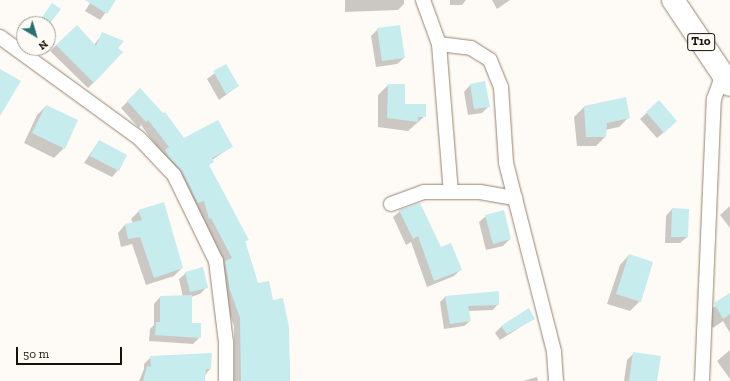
<!DOCTYPE html>
<html>
<head>
<meta charset="utf-8">
<style>
  body { margin:0 }
  #map { position:relative; width:730px; height:381px; overflow:hidden; background:#fefaf5; font-family:"Zilla Slab",serif }
  div>[style] { position:absolute }
  .shadow>* { inset:0; background:#0003 }
  .building>* { inset:0; background:#c6ecee }
  .roads { filter:drop-shadow(0 0 1px #97846e) drop-shadow(0 0 1px #97846e) }
  .street>* { height:14px; margin:-7px; padding:0 7px; transform-origin:7px; border-radius:7px; background:#fff }
  .highway>* { height:22px; margin:-11px; padding:0 11px; transform-origin:11px; border-radius:11px; background:#fff }
  span { translate:-50% -50%; white-space:nowrap; text-align:center; line-height:1.15; -webkit-text-stroke:3px #fefaf5; paint-order:stroke }
  .shield-label span { padding:1px 3px; background:#fefaf5; border:1px solid; border-radius:3px; -webkit-text-stroke-width:0 }
  .shield-label { font-size:12px; color:#181109; font-weight:700 }
  .north { position:absolute; left:16px; top:16px; width:40px; height:40px; box-sizing:border-box; background:#fefaf5; border:1px solid #a29d97; border-radius:50%; rotate:142deg; font-size:11px; font-weight:700; line-height:16px; text-align:center; color:#181109 }
  .north::after { content:''; display:block; margin:auto; width:14px; height:18px; background:#267175; clip-path:polygon(50% 0,100% 100%,50% 72%,0 100%) }
  .scale { position:absolute; left:16px; top:347px; width:106px; height:18px; box-sizing:border-box; border:2px solid #181109; border-top:0; padding-left:5px; font-size:12px; line-height:14px; white-space:nowrap; color:#181109; -webkit-text-stroke:3px #fefaf5; paint-order:stroke }
</style>
</head>
<body>
<div id="map">
  <div class="shadow">
    <i style="clip-path:polygon(92px 0,115px 0,100px 20px,85px 11px)"></i>
    <i style="clip-path:polygon(345px 0,404px 0,404px 4px,398px 10px,345px 12px)"></i>
    <i style="clip-path:polygon(450px 0,466px 0,462px 5px,450px 5px)"></i>
    <i style="clip-path:polygon(492px 0,510px 0,497px 9px)"></i>
    <i style="clip-path:polygon(378px 29px,404px 58px,397px 64px,376px 67px,371px 36px)"></i>
    <i style="clip-path:polygon(103px 33px,94px 82px,88px 88px,50px 51px,66px 36px,94px 45px)"></i>
    <i style="clip-path:polygon(226px 65px,238px 86px,219px 100px,207px 79px)"></i>
    <i style="clip-path:polygon(388px 85px,404px 105px,425px 116px,408px 131px,378px 127px,378px 95px)"></i>
    <i style="clip-path:polygon(470px 85px,489px 106px,482px 113px,468px 115px,464px 92px)"></i>
    <i style="clip-path:polygon(128px 101px,184px 139px,231px 147px,212px 160px,208px 166px,247px 239px,245px 242px,258px 284px,273px 301px,288px 327px,290px 381px,234px 381px,234px 326px,224px 297px,218px 268px,224px 262px,162px 154px,141px 125px,139px 128px,121px 108px)"></i>
    <i style="clip-path:polygon(659px 102px,670px 127px,657px 138px,640px 119px)"></i>
    <i style="clip-path:polygon(46px 106px,64px 148px,54px 158px,24px 143px,37px 115px)"></i>
    <i style="clip-path:polygon(584px 107px,629px 117px,619px 127px,605px 130px,605px 137px,596px 146px,577px 146px,574px 117px)"></i>
    <i style="clip-path:polygon(99px 141px,118px 170px,112px 177px,84px 163px)"></i>
    <i style="clip-path:polygon(730px 206px,730px 228px,720px 215px)"></i>
    <i style="clip-path:polygon(672px 209px,687px 237px,680px 243px,665px 243px,666px 216px)"></i>
    <i style="clip-path:polygon(139px 211px,182px 268px,174px 276px,146px 285px,132px 244px,121px 247px,118px 233px,125px 225px,133px 223px,131px 219px)"></i>
    <i style="clip-path:polygon(400px 211px,461px 269px,454px 276px,427px 287px,411px 242px,406px 245px,393px 217px)"></i>
    <i style="clip-path:polygon(486px 216px,510px 239px,503px 246px,486px 250px,479px 222px)"></i>
    <i style="clip-path:polygon(629px 255px,640px 301px,630px 311px,607px 304px,620px 265px)"></i>
    <i style="clip-path:polygon(186px 273px,206px 288px,200px 294px,191px 297px,191px 324px,200px 337px,193px 344px,149px 341px,150px 329px,154px 325px,154px 304px,160px 297px,183px 297px,179px 279px)"></i>
    <i style="clip-path:polygon(730px 295px,730px 333px,723px 321px,713px 328px,705px 314px)"></i>
    <i style="clip-path:polygon(446px 296px,498px 304px,493px 310px,468px 311px,470px 321px,464px 326px,444px 329px,440px 302px)"></i>
    <i style="clip-path:polygon(533px 319px,500px 340px,495px 333px,502px 326px)"></i>
    <i style="clip-path:polygon(730px 350px,730px 379px,717px 361px)"></i>
    <i style="clip-path:polygon(634px 353px,656px 381px,624px 381px,627px 360px)"></i>
    <i style="clip-path:polygon(151px 357px,210px 369px,205px 375px,204px 381px,139px 381px,144px 369px,144px 364px)"></i>
    <i style="clip-path:polygon(537px 377px,538px 381px,523px 381px)"></i>
  </div>
  <div class="building">
    <i style="clip-path:polygon(85px 0,116px 0,107px 14px)"></i>
    <i style="clip-path:polygon(52px 3px,61px 9px,48px 26px,48px 24px,37px 24px)"></i>
    <i style="clip-path:polygon(77px 25px,96px 46px,102px 32px,124px 41px,118px 48px,123px 52px,94px 83px,56px 45px)"></i>
    <i style="clip-path:polygon(400px 25px,405px 58px,382px 61px,377px 28px)"></i>
    <i style="clip-path:polygon(226px 64px,239px 86px,226px 94px,213px 71px)"></i>
    <i style="clip-path:polygon(0 69px,21px 81px,0 116px)"></i>
    <i style="clip-path:polygon(485px 81px,490px 107px,474px 109px,470px 84px)"></i>
    <i style="clip-path:polygon(388px 84px,405px 84px,405px 104px,426px 104px,426px 117px,418px 117px,418px 122px,387px 118px)"></i>
    <i style="clip-path:polygon(140px 88px,163px 113px,165px 112px,184px 138px,218px 120px,233px 147px,212px 158px,214px 162px,209px 165px,249px 240px,245px 241px,258px 283px,269px 281px,273px 300px,283px 298px,289px 327px,290px 381px,241px 381px,240px 318px,230px 290px,225px 261px,232px 258px,211px 218px,209px 219px,204px 201px,198px 203px,182px 171px,169px 157px,165px 150px,169px 147px,148px 120px,146px 122px,127px 101px)"></i>
    <i style="clip-path:polygon(626px 97px,630px 118px,607px 123px,606px 137px,586px 137px,584px 106px)"></i>
    <i style="clip-path:polygon(659px 100px,677px 121px,664px 133px,646px 112px)"></i>
    <i style="clip-path:polygon(46px 105px,78px 120px,65px 149px,32px 133px)"></i>
    <i style="clip-path:polygon(99px 140px,127px 155px,119px 171px,90px 156px)"></i>
    <i style="clip-path:polygon(164px 202px,183px 268px,154px 278px,140px 237px,128px 239px,125px 224px,142px 220px,138px 210px)"></i>
    <i style="clip-path:polygon(420px 203px,441px 247px,451px 243px,462px 270px,434px 281px,418px 236px,413px 239px,399px 210px)"></i>
    <i style="clip-path:polygon(672px 208px,689px 209px,688px 237px,671px 237px)"></i>
    <i style="clip-path:polygon(504px 210px,511px 239px,493px 244px,485px 215px)"></i>
    <i style="clip-path:polygon(629px 254px,653px 262px,641px 302px,616px 294px)"></i>
    <i style="clip-path:polygon(203px 267px,208px 288px,190px 292px,185px 272px)"></i>
    <i style="clip-path:polygon(499px 291px,499px 305px,468px 306px,471px 321px,450px 324px,445px 296px)"></i>
    <i style="clip-path:polygon(730px 293px,730px 314px,723px 319px,714px 303px)"></i>
    <i style="clip-path:polygon(192px 295px,192px 323px,201px 323px,201px 338px,155px 335px,156px 322px,160px 322px,160px 296px)"></i>
    <i style="clip-path:polygon(529px 308px,535px 319px,507px 334px,501px 326px)"></i>
    <i style="clip-path:polygon(633px 352px,661px 356px,657px 381px,629px 381px)"></i>
    <i style="clip-path:polygon(212px 353px,211px 369px,206px 369px,205px 381px,143px 381px,147px 366px,151px 367px,150px 356px)"></i>
  </div>
  <div class="roads">
    <div class="street">
      <i style="left:423px;top:0;width:47px;rotate:70deg"></i>
      <i style="left:439px;top:44px;width:148px;rotate:85.4deg"></i>
      <i style="left:0;top:37px;width:172px;rotate:36deg"></i>
      <i style="left:139px;top:138px;width:51px;rotate:46.6deg"></i>
      <i style="left:174px;top:175px;width:96px;rotate:64deg"></i>
      <i style="left:216px;top:261px;width:82px;rotate:83deg"></i>
      <i style="left:226px;top:342px;width:39px;rotate:90deg"></i>
      <i style="left:439px;top:44px;width:32px;rotate:7deg"></i>
      <i style="left:471px;top:48px;width:22px;rotate:32deg"></i>
      <i style="left:490px;top:60px;width:29px;rotate:68deg"></i>
      <i style="left:501px;top:87px;width:76px;rotate:86.2deg"></i>
      <i style="left:506px;top:163px;width:195px;rotate:75.7deg"></i>
      <i style="left:554px;top:352px;width:29px;rotate:86deg"></i>
      <i style="left:391px;top:204px;width:35px;rotate:-20deg"></i>
      <i style="left:424px;top:192px;width:56px"></i>
      <i style="left:480px;top:192px;width:36px;rotate:10deg"></i>
      <i style="left:702px;top:381px;width:282px;rotate:-87.6deg"></i>
      <i style="left:714px;top:99px;width:27px;rotate:-70deg"></i>
    </div>
    <div class="highway">
      <i style="left:673px;top:0;width:102px;rotate:56.2deg"></i>
    </div>
  </div>
  <div class="shield-label">
    <span style="left:701px;top:42px">T10</span>
  </div>
  <div class="north">N</div>
  <div class="scale">50 m</div>
</div>
</body>
</html>
